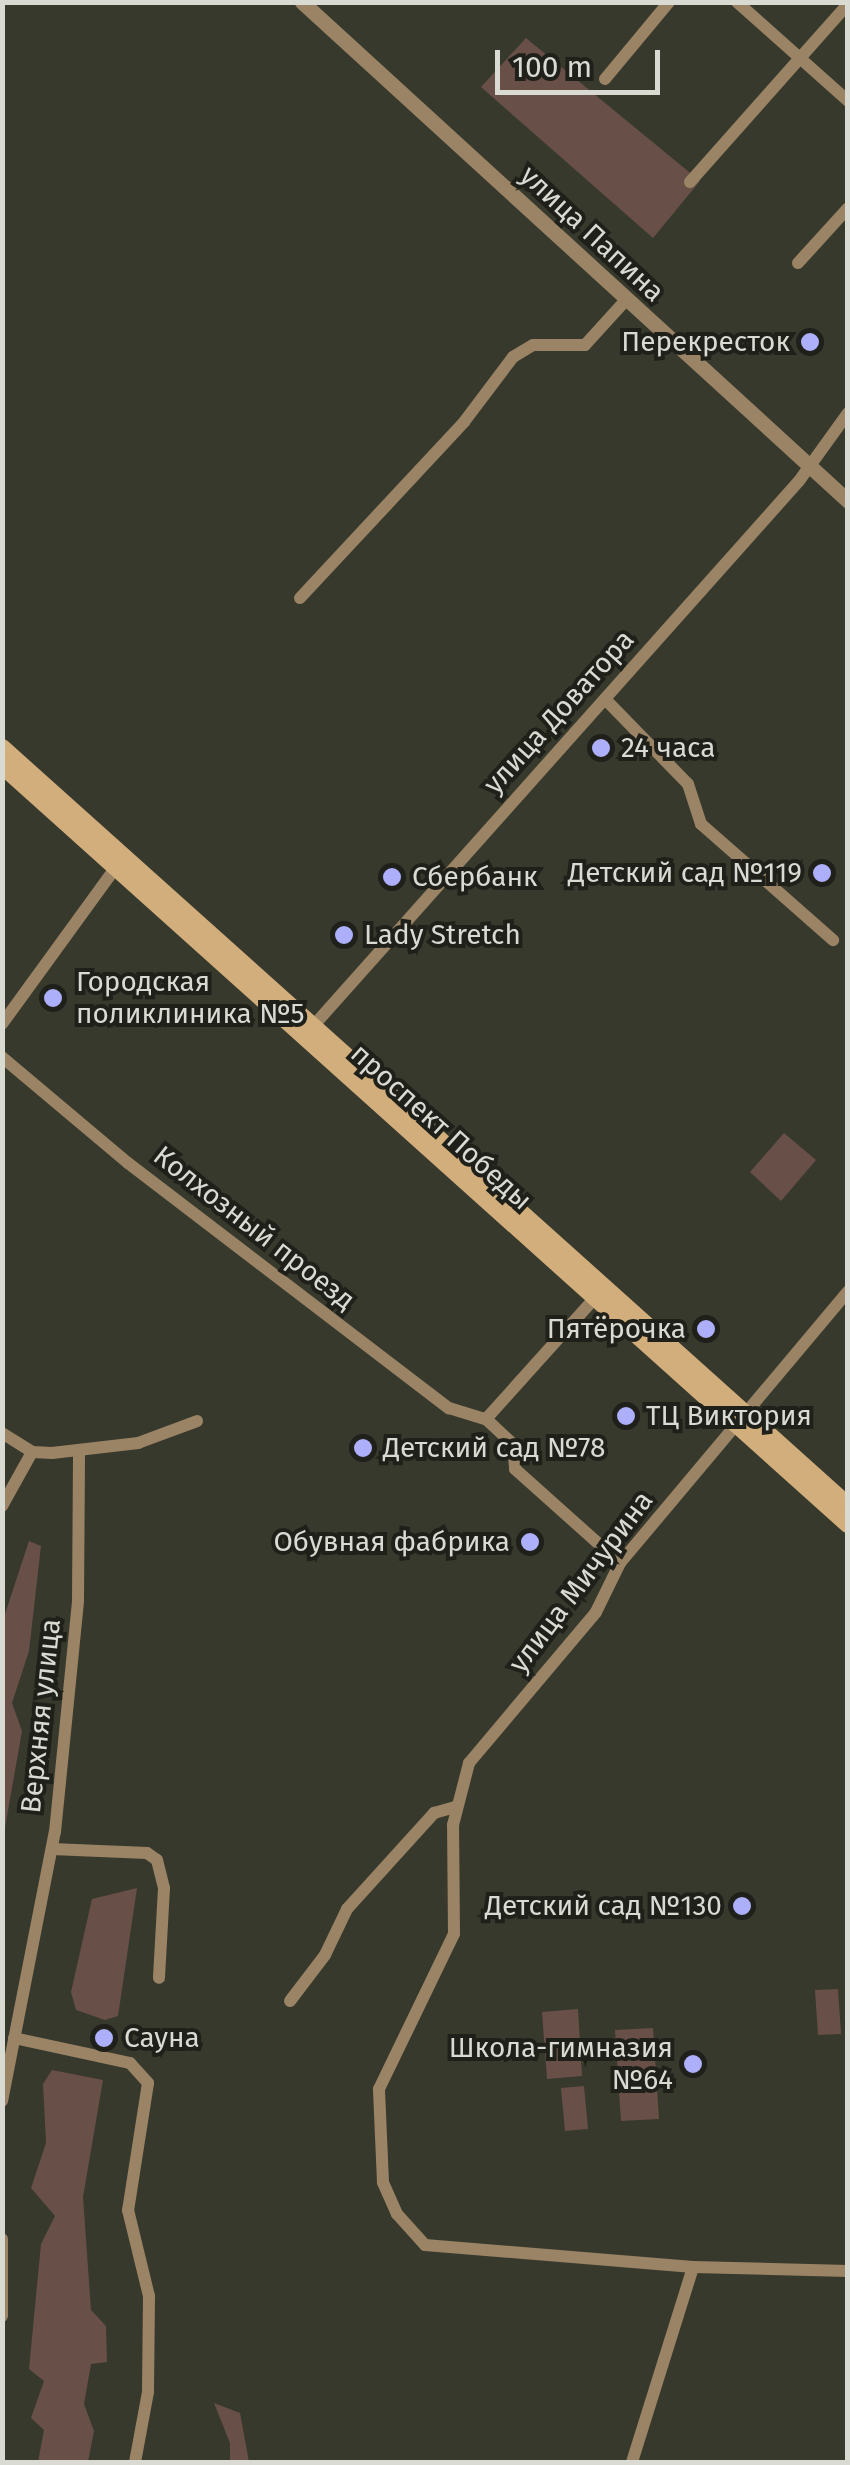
<!DOCTYPE html>
<html>
<head>
<meta charset="utf-8">
<style>
  body { margin:0 }
  #map { position:relative; width:850px; height:2465px; overflow:hidden; background:#38392d; font-family:"Fira Sans",sans-serif }
  div>[style] { position:absolute }
  .green>* { inset:0; background:#684f47 }
  .minor>* { height:12px; margin:-6px; padding:0 6px; transform-origin:6px; border-radius:6px; background:#9a8465 }
  .tertiary>* { height:15px; margin:-7.5px; padding:0 7.5px; transform-origin:7.5px; border-radius:7.5px; background:#9a8465 }
  .secondary>* { height:18px; margin:-9px; padding:0 9px; transform-origin:9px; border-radius:9px; background:#d2ae7c }
  .dots>* { width:28px; height:28px; translate:-50% -50%; box-sizing:border-box; border:5px solid #1f201a; border-radius:50% }
  span { translate:-50% -50%; white-space:nowrap; text-align:center; line-height:1.15; -webkit-text-stroke:8px #1f201a; paint-order:stroke }
  .street-label { font-size:28px; color:#d9dad2 }
  .poi-label { font-size:28px; color:#d9dad2 }
  .right { translate:-100% -50%; text-align:right }
  .left { translate:0 -50%; text-align:left }
  .frame { position:absolute; inset:0; border:5px solid #d9dad2; pointer-events:none }
  .scale { position:absolute; left:495px; top:50px; width:165px; height:45px; box-sizing:border-box; border:5px solid #d9dad2; border-top:0; padding-left:12px; font-size:30px; line-height:35px; white-space:nowrap; color:#d9dad2; -webkit-text-stroke:8px #1f201a; paint-order:stroke }
</style>
</head>
<body>
<div id="map">
  <div class="green">
    <i style="clip-path:polygon(526px 38px,700px 181px,653px 238px,481px 87px)"></i>
    <i style="clip-path:polygon(784px 1133px,816px 1160px,781px 1201px,750px 1172px)"></i>
    <i style="clip-path:polygon(29px 1541px,41px 1546px,29px 1651px,12px 1703px,22px 1731px,3px 1839px,3px 1620px)"></i>
    <i style="clip-path:polygon(137px 1888px,118px 2016px,105px 2020px,76px 2010px,71px 1992px,92px 1899px)"></i>
    <i style="clip-path:polygon(838px 1989px,841px 2034px,818px 2035px,815px 1990px)"></i>
    <i style="clip-path:polygon(578px 2009px,582px 2076px,547px 2079px,542px 2012px)"></i>
    <i style="clip-path:polygon(653px 2028px,659px 2119px,621px 2121px,615px 2030px)"></i>
    <i style="clip-path:polygon(52px 2070px,103px 2080px,83px 2197px,91px 2310px,106px 2326px,107px 2362px,91px 2364px,84px 2404px,94px 2431px,88px 2462px,38px 2462px,44px 2430px,31px 2418px,44px 2381px,29px 2369px,41px 2244px,55px 2216px,31px 2188px,46px 2143px,43px 2084px)"></i>
    <i style="clip-path:polygon(584px 2086px,588px 2129px,565px 2131px,561px 2088px)"></i>
    <i style="clip-path:polygon(214px 2403px,240px 2413px,249px 2462px,230px 2462px,230px 2443px)"></i>
  </div>
  <div class="minor">
    <i style="left:737px;top:2px;width:149px;rotate:41.7deg"></i>
    <i style="left:605px;top:79px;width:100px;rotate:-50.3deg"></i>
    <i style="left:690px;top:182px;width:238px;rotate:-48.4deg"></i>
    <i style="left:798px;top:263px;width:74px;rotate:-47.7deg"></i>
    <i style="left:300px;top:598px;width:241px;rotate:-47deg"></i>
    <i style="left:464px;top:422px;width:81px;rotate:-53deg"></i>
    <i style="left:513px;top:357px;width:23px;rotate:-31deg"></i>
    <i style="left:533px;top:345px;width:52px"></i>
    <i style="left:585px;top:345px;width:61px;rotate:-47.7deg"></i>
    <i style="left:605px;top:699px;width:119px;rotate:45.7deg"></i>
    <i style="left:688px;top:784px;width:42px;rotate:72deg"></i>
    <i style="left:701px;top:824px;width:176px;rotate:41.3deg"></i>
    <i style="left:2px;top:1024px;width:190px;rotate:-54deg"></i>
    <i style="left:307px;top:1033px;width:739px;rotate:-48.29deg"></i>
    <i style="left:799px;top:481px;width:84px;rotate:-54.2deg"></i>
    <i style="left:2px;top:1057px;width:165px;rotate:40.1deg"></i>
    <i style="left:128px;top:1163px;width:404px;rotate:37.4deg"></i>
    <i style="left:449px;top:1408px;width:39px;rotate:17deg"></i>
    <i style="left:486px;top:1419px;width:37px;rotate:43deg"></i>
    <i style="left:513px;top:1444px;width:25px;rotate:85deg"></i>
    <i style="left:515px;top:1469px;width:141px;rotate:41.8deg"></i>
    <i style="left:486px;top:1419px;width:160px;rotate:-48deg"></i>
    <i style="left:2px;top:1433px;width:36px;rotate:32deg"></i>
    <i style="left:32px;top:1452px;width:20px;rotate:3deg"></i>
    <i style="left:52px;top:1453px;width:87px;rotate:-6.6deg"></i>
    <i style="left:138px;top:1443px;width:63px;rotate:-20.4deg"></i>
    <i style="left:2px;top:1506px;width:62px;rotate:-60.9deg"></i>
    <i style="left:52px;top:1849px;width:95px;rotate:2.4deg"></i>
    <i style="left:147px;top:1853px;width:12px;rotate:35deg"></i>
    <i style="left:157px;top:1860px;width:29px;rotate:76deg"></i>
    <i style="left:164px;top:1888px;width:90px;rotate:93.2deg"></i>
    <i style="left:290px;top:2001px;width:58px;rotate:-52.7deg"></i>
    <i style="left:325px;top:1955px;width:51px;rotate:-64.4deg"></i>
    <i style="left:347px;top:1909px;width:130px;rotate:-47.8deg"></i>
    <i style="left:434px;top:1813px;width:22px;rotate:-16deg"></i>
    <i style="left:14px;top:2038px;width:119px;rotate:12.2deg"></i>
    <i style="left:130px;top:2063px;width:27px;rotate:48deg"></i>
    <i style="left:148px;top:2083px;width:129px;rotate:98.9deg"></i>
    <i style="left:128px;top:2210px;width:89px;rotate:76.3deg"></i>
    <i style="left:149px;top:2296px;width:96px;rotate:90.6deg"></i>
    <i style="left:148px;top:2392px;width:71px;rotate:100.5deg"></i>
    <i style="left:2px;top:2101px;width:274px;rotate:-78.9deg"></i>
    <i style="left:55px;top:1832px;width:232px;rotate:-84.3deg"></i>
    <i style="left:78px;top:1601px;width:150px;rotate:-89.6deg"></i>
    <i style="left:2px;top:2239px;width:77px;rotate:90deg"></i>
    <i style="left:693px;top:2267px;width:155px;rotate:1.5deg"></i>
    <i style="left:632px;top:2462px;width:204px;rotate:-72.6deg"></i>
    <i style="left:693px;top:2267px;width:269px;rotate:-175.3deg"></i>
    <i style="left:425px;top:2245px;width:42px;rotate:-132.1deg"></i>
    <i style="left:397px;top:2214px;width:35px;rotate:-114deg"></i>
    <i style="left:383px;top:2182px;width:93px;rotate:-92.5deg"></i>
    <i style="left:379px;top:2089px;width:172px;rotate:-64.2deg"></i>
    <i style="left:454px;top:1934px;width:109px;rotate:-90.5deg"></i>
    <i style="left:453px;top:1825px;width:64px;rotate:-75.5deg"></i>
    <i style="left:469px;top:1763px;width:197px;rotate:-49.9deg"></i>
    <i style="left:596px;top:1612px;width:55px;rotate:-63.9deg"></i>
    <i style="left:620px;top:1563px;width:355px;rotate:-50deg"></i>
  </div>
  <div class="tertiary">
    <i style="left:302px;top:2px;width:740px;rotate:42.42deg"></i>
  </div>
  <div class="secondary">
    <i style="left:2px;top:748px;width:1136px;rotate:41.86deg"></i>
    <i style="left:2px;top:765px;width:1137px;rotate:41.9deg"></i>
  </div>
  <div class="dots">
    <i style="left:810px;top:342px;background:#adaffb"></i>
    <i style="left:601px;top:748px;background:#adaffb"></i>
    <i style="left:822px;top:873px;background:#adaffb"></i>
    <i style="left:392px;top:877px;background:#adaffb"></i>
    <i style="left:344px;top:935px;background:#adaffb"></i>
    <i style="left:53px;top:998px;background:#adaffb"></i>
    <i style="left:706px;top:1329px;background:#adaffb"></i>
    <i style="left:626px;top:1416px;background:#adaffb"></i>
    <i style="left:363px;top:1448px;background:#adaffb"></i>
    <i style="left:530px;top:1542px;background:#adaffb"></i>
    <i style="left:742px;top:1906px;background:#adaffb"></i>
    <i style="left:104px;top:2038px;background:#adaffb"></i>
    <i style="left:693px;top:2064px;background:#adaffb"></i>
  </div>
  <div class="street-label">
    <span style="left:592px;top:234px;rotate:43deg">улица Папина</span>
    <span style="left:559px;top:712px;rotate:-48deg">улица Доватора</span>
    <span style="left:441px;top:1127px;rotate:42deg">проспект Победы</span>
    <span style="left:254px;top:1228px;rotate:38deg">Колхозный проезд</span>
    <span style="left:581px;top:1582px;rotate:-53deg">улица Мичурина</span>
    <span style="left:41px;top:1716px;rotate:-84deg">Верхняя улица</span>
  </div>
  <div class="poi-label">
    <span class="right" style="left:790px;top:342px">Перекресток</span>
    <span class="left" style="left:621px;top:748px">24 часа</span>
    <span class="right" style="left:802px;top:873px">Детский сад №119</span>
    <span class="left" style="left:412px;top:877px">Сбербанк</span>
    <span class="left" style="left:364px;top:935px">Lady Stretch</span>
    <span class="left" style="left:76px;top:998px">Городская<br>поликлиника №5</span>
    <span class="right" style="left:686px;top:1329px">Пятёрочка</span>
    <span class="left" style="left:646px;top:1416px">ТЦ Виктория</span>
    <span class="left" style="left:383px;top:1448px">Детский сад №78</span>
    <span class="right" style="left:510px;top:1542px">Обувная фабрика</span>
    <span class="right" style="left:722px;top:1906px">Детский сад №130</span>
    <span class="left" style="left:124px;top:2038px">Сауна</span>
    <span class="right" style="left:673px;top:2064px">Школа-гимназия<br>№64</span>
  </div>
  <div class="frame"></div>
  <div class="scale">100 m</div>
</div>
</body>
</html>
